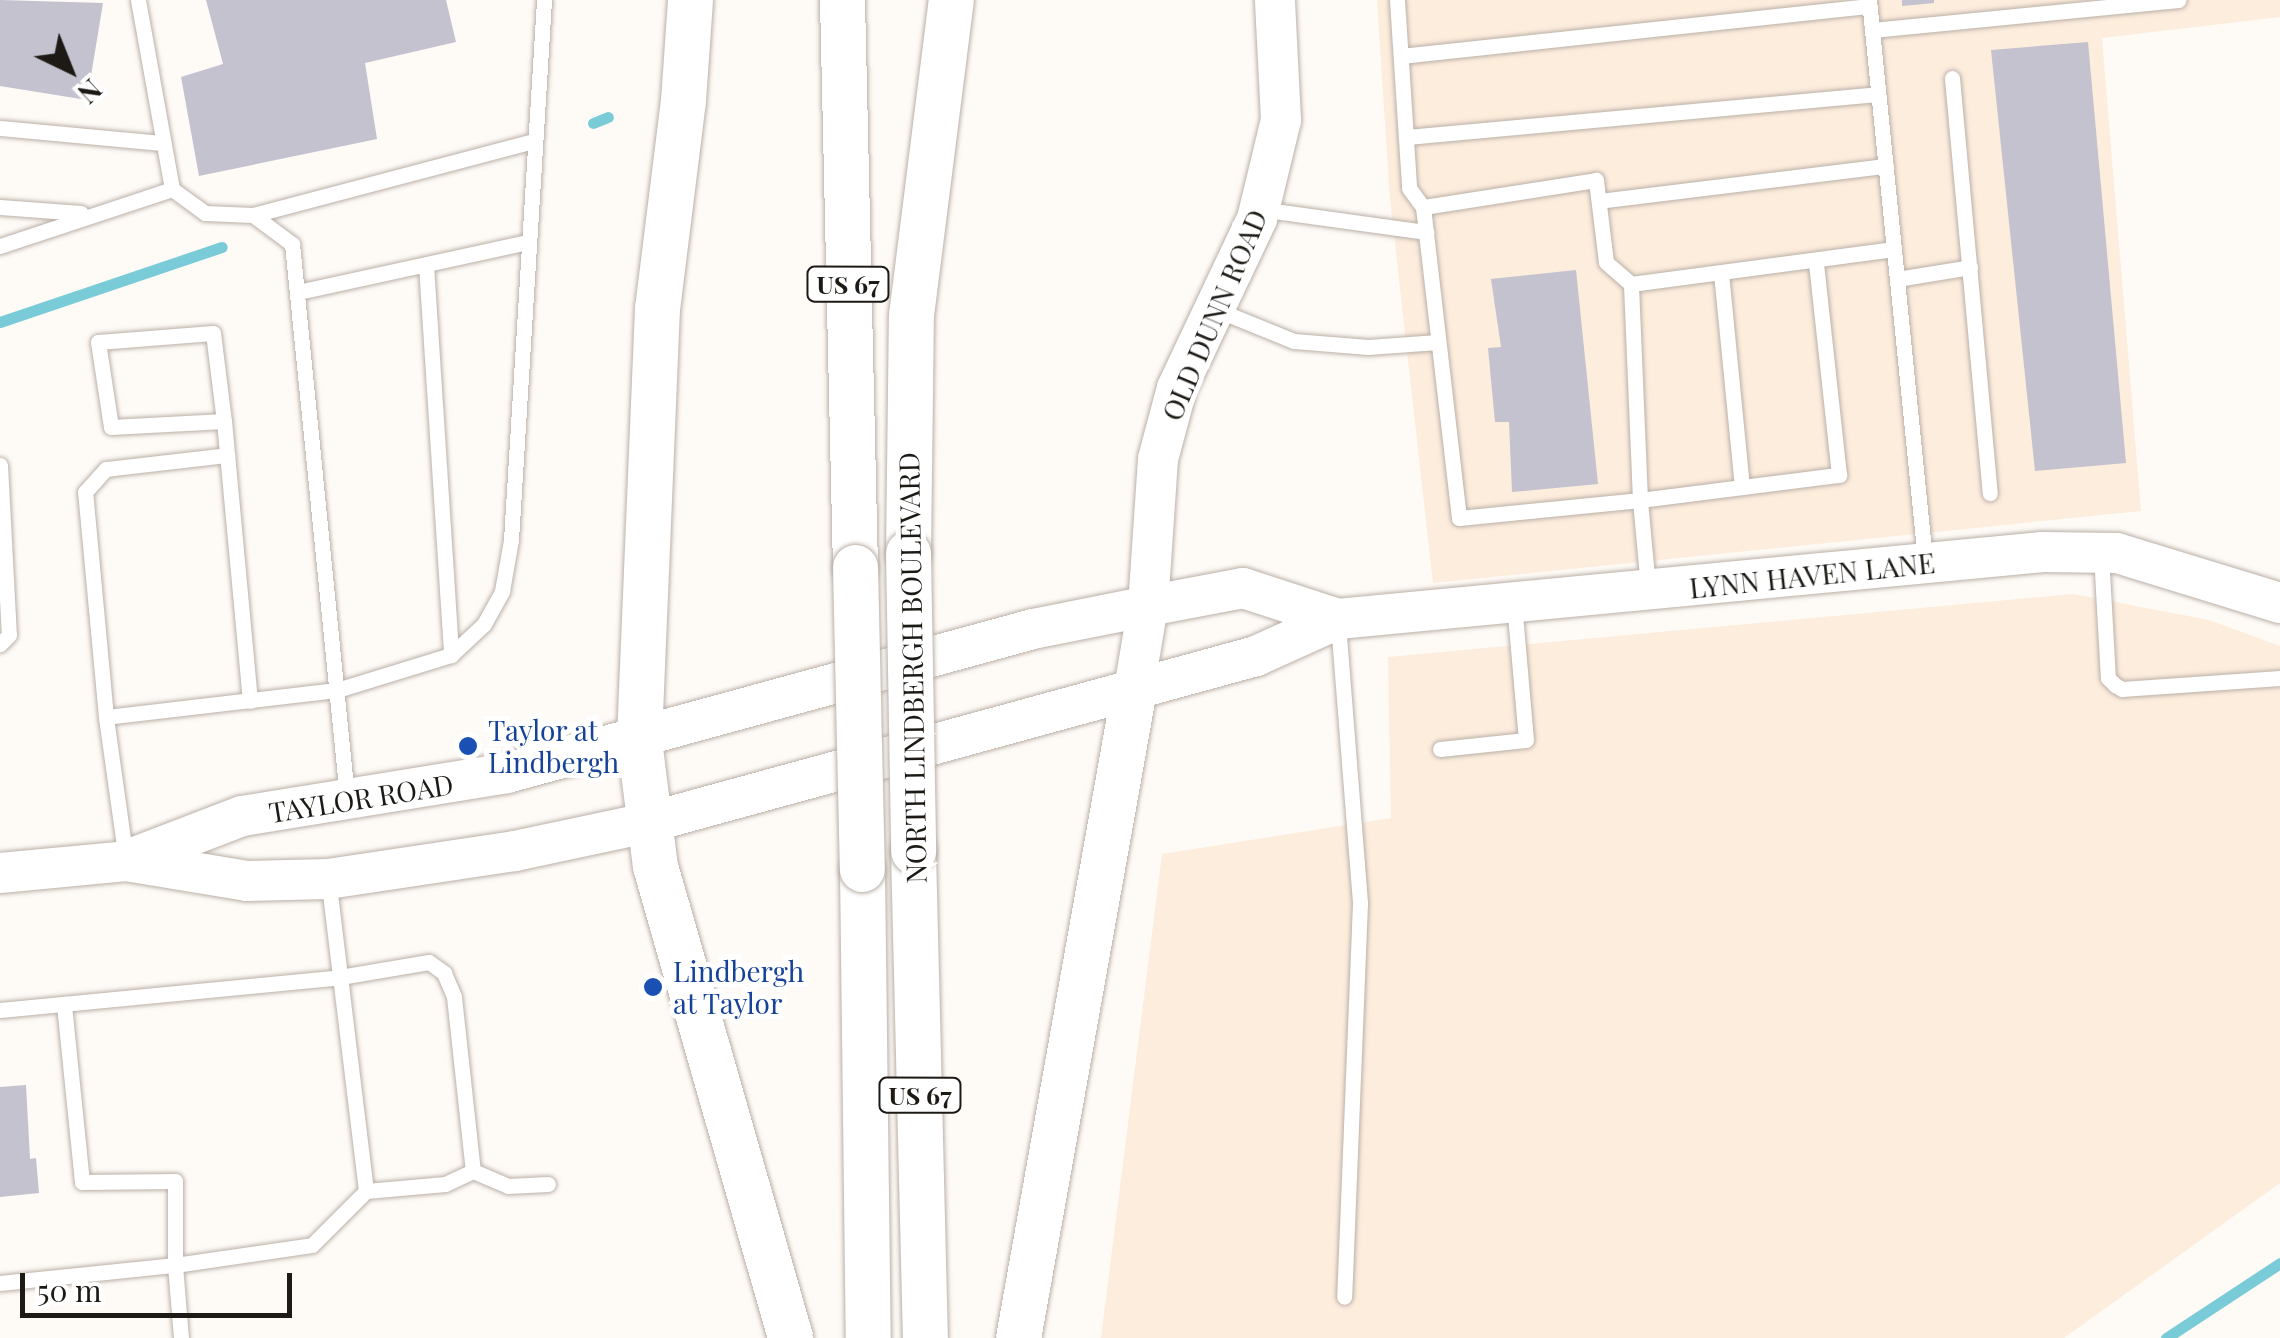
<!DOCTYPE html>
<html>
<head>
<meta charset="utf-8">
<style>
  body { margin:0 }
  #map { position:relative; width:2280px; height:1338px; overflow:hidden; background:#fefaf6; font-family:"Playfair Display",serif }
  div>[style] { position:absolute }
  .built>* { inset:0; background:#fdeddd }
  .stream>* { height:11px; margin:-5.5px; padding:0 5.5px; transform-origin:5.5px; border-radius:5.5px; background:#78cbd7 }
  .building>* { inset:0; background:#c3c2ce }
  .roads { filter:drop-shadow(0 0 2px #bab0a7) drop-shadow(0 0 2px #bab0a7) }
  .lane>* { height:15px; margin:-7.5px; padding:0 7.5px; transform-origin:7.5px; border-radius:7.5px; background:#fff }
  .secondary>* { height:40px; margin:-20px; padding:0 20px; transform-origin:20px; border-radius:20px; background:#fff }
  .primary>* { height:45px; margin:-22.5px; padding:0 22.5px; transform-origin:22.5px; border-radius:22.5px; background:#fff }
  .bridges { filter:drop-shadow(0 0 2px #bab0a7) drop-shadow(0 0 2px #bab0a7) }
  .primary-bridge>* { height:45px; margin:-22.5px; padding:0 22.5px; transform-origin:22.5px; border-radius:22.5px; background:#fff }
  .dots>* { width:28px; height:28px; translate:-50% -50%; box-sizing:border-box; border:5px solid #fff; border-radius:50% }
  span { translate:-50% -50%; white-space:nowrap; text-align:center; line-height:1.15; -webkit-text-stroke:10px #fff; paint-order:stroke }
  .shield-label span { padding:2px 8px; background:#fff; border:2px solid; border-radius:8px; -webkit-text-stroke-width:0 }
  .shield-label { font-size:25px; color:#1d1a16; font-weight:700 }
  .street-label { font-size:28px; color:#1d1a16 }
  .transit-label { font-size:28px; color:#164399 }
  .left { translate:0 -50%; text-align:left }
  .north { position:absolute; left:20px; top:20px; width:100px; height:100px; -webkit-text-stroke:8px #fff; paint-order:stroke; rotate:137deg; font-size:28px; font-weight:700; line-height:40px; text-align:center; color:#1d1a16 }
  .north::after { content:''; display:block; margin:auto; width:35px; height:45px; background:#1d1a16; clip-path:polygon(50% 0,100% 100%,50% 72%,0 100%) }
  .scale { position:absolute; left:20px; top:1273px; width:272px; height:45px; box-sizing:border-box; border:5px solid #1d1a16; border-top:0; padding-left:12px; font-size:30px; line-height:35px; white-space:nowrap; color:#1d1a16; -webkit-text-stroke:8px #fff; paint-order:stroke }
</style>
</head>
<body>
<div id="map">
  <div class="built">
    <i style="clip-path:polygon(1377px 0,2280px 0,2280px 17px,2102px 38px,2141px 511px,1433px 583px,1390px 199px)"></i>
    <i style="clip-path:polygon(2073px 594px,2209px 620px,2280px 646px,2280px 1183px,2064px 1338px,1101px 1338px,1162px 854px,1391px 818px,1388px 657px)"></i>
  </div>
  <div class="stream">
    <i style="left:593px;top:123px;width:16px;rotate:-22deg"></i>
    <i style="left:0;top:322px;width:234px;rotate:-18.7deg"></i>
    <i style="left:2166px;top:1338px;width:136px;rotate:-33.3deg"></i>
  </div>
  <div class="building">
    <i style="clip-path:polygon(0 0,103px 3px,87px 100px,0 86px)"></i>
    <i style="clip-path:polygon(206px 0,446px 0,456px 42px,365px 63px,377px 139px,199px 176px,181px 77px,223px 64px)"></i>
    <i style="clip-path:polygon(1902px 0,1934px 0,1934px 3px,1902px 6px)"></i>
    <i style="clip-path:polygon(2088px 42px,2126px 463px,2035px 471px,1991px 50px)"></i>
    <i style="clip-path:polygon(1576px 270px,1598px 484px,1512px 492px,1509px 422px,1495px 422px,1488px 348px,1501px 347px,1491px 279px)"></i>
    <i style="clip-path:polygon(26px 1085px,30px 1159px,36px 1158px,39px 1193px,0 1197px,0 1087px)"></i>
  </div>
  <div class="roads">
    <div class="lane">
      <i style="left:138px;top:0;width:192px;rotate:79.8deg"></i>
      <i style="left:172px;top:189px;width:41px;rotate:36deg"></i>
      <i style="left:205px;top:213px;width:48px;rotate:2.4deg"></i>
      <i style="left:253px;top:215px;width:49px;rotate:36.6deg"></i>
      <i style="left:292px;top:244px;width:556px;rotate:84.32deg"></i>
      <i style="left:1397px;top:0;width:188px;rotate:86.3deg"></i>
      <i style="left:1409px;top:188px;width:24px;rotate:54deg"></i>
      <i style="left:1869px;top:0;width:563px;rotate:84.29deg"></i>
      <i style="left:1872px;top:30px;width:308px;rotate:-5.6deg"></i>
      <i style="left:1401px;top:56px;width:471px;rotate:-6.1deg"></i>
      <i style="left:1952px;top:78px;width:417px;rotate:84.8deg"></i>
      <i style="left:0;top:128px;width:163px;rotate:5.3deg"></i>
      <i style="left:1406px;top:137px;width:474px;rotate:-5.2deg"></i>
      <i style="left:1599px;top:201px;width:289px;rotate:-7deg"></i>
      <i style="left:0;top:207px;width:81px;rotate:4.2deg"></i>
      <i style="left:1260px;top:209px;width:168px;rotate:7.9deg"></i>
      <i style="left:253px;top:215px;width:291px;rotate:-14.8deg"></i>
      <i style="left:0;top:246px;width:181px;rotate:-18.3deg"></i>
      <i style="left:426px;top:265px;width:391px;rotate:86.3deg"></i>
      <i style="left:1721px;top:273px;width:215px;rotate:84.4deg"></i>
      <i style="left:1897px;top:279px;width:74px;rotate:-9.3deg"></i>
      <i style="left:1631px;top:284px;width:265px;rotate:-7.6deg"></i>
      <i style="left:298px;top:292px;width:235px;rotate:-12.3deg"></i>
      <i style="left:1215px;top:309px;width:85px;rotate:22.1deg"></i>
      <i style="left:1294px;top:341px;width:74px;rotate:4.6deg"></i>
      <i style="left:1368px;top:347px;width:70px;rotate:-4.1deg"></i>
      <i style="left:224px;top:421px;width:113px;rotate:177deg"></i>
      <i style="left:111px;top:427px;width:86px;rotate:-98.7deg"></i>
      <i style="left:98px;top:342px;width:115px;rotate:-4.5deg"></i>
      <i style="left:213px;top:333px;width:89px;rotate:82.9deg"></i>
      <i style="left:224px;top:421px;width:281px;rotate:84.7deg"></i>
      <i style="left:0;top:465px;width:170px;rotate:87deg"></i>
      <i style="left:9px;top:635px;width:13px;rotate:135deg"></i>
      <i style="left:2101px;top:554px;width:124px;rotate:86.8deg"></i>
      <i style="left:2108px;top:678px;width:10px;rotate:45deg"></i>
      <i style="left:2115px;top:685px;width:8px;rotate:30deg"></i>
      <i style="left:2122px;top:689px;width:158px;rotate:-4deg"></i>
      <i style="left:1648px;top:587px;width:87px;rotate:-95.3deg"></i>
      <i style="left:1640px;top:500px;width:216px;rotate:-92.4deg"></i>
      <i style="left:1631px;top:284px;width:33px;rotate:-139deg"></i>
      <i style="left:1606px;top:262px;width:83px;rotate:-97deg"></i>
      <i style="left:1596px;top:180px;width:175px;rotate:171.1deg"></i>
      <i style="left:1423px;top:207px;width:313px;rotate:83.4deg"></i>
      <i style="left:1459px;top:518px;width:182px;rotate:-5.7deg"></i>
      <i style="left:1640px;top:500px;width:201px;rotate:-7.2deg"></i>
      <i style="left:1839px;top:475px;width:213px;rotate:-96.2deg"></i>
      <i style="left:1338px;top:623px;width:281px;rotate:85.5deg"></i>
      <i style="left:1360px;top:903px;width:394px;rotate:92.3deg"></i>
      <i style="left:106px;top:717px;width:226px;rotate:-95.3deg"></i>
      <i style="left:85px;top:492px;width:31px;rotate:-48deg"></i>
      <i style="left:106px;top:469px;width:122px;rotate:-6.6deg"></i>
      <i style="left:1440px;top:749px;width:86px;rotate:-6deg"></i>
      <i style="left:1526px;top:740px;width:138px;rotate:-95deg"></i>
      <i style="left:126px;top:860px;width:144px;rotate:-98deg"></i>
      <i style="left:106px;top:717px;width:233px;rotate:-6.7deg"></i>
      <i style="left:337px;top:690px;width:119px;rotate:-17.1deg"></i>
      <i style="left:451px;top:655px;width:45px;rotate:-43.2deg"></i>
      <i style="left:484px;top:624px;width:38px;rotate:-61deg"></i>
      <i style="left:502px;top:591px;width:52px;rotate:-80deg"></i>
      <i style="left:511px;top:540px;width:541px;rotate:-86.5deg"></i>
      <i style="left:0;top:1010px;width:342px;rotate:-5.5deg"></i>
      <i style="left:340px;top:977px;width:90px;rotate:-9.6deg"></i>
      <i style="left:429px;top:962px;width:19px;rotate:36deg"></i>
      <i style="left:444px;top:973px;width:26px;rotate:67deg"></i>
      <i style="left:454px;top:997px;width:175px;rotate:83.8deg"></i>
      <i style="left:473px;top:1171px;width:31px;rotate:155deg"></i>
      <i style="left:445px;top:1184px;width:79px;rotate:174.9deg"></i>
      <i style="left:473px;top:1171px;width:38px;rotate:23deg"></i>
      <i style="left:508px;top:1186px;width:40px;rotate:-2.9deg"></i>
      <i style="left:0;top:1283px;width:176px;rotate:-5.9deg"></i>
      <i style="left:175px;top:1265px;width:84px;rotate:-90deg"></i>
      <i style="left:175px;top:1181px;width:93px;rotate:179.4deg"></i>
      <i style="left:82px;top:1182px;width:179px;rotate:-95.8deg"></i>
      <i style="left:181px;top:1338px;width:73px;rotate:-94.7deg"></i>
      <i style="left:175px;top:1265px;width:138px;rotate:-8.3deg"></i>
      <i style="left:312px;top:1245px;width:76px;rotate:-45deg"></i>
      <i style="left:366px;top:1191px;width:314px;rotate:-96.9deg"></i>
    </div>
    <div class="secondary">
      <i style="left:1134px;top:689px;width:84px;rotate:-80.4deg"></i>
      <i style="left:1148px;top:606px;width:147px;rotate:-86.1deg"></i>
      <i style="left:1158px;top:459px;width:73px;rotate:-75deg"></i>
      <i style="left:1177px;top:388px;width:187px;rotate:-64.7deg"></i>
      <i style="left:1257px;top:219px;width:102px;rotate:-76.4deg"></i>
      <i style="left:1281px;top:120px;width:120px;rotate:-92.9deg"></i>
      <i style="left:130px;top:859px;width:120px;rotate:-21deg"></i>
      <i style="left:242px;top:816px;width:268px;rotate:-9.2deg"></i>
      <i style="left:507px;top:773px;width:545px;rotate:-15.31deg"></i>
      <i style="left:1033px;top:629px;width:117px;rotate:-11.3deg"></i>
      <i style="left:1148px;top:606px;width:97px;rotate:-10.7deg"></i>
      <i style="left:1243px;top:588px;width:100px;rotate:18.1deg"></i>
      <i style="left:0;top:873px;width:127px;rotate:-5.4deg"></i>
      <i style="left:126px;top:861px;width:123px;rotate:9.4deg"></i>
      <i style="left:247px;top:881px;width:81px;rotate:-1.4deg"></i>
      <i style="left:328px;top:879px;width:189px;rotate:-8.5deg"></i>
      <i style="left:515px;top:851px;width:135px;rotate:-12deg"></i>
      <i style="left:647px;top:823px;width:631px;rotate:-15.33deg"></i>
      <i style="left:1256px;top:656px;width:90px;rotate:-24.3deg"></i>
      <i style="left:1338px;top:619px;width:708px;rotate:-5.43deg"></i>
      <i style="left:2043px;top:552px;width:74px;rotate:0.8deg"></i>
      <i style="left:2117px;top:553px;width:170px;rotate:17.1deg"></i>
    </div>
    <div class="primary">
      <i style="left:690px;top:0;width:100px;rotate:94deg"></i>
      <i style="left:683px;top:100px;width:210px;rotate:97.1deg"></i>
      <i style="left:657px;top:308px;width:432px;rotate:92.4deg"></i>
      <i style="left:639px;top:740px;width:127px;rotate:82.8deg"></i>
      <i style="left:655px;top:866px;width:491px;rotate:74deg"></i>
      <i style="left:842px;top:0;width:567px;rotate:88.69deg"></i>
      <i style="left:908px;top:553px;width:238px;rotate:-89.3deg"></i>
      <i style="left:911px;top:315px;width:318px;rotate:-82.8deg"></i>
      <i style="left:913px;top:851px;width:487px;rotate:88.6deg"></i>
      <i style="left:862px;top:869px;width:469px;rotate:89.3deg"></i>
      <i style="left:1018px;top:1338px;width:659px;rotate:-79.87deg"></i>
    </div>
  </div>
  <div class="bridges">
    <div class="primary-bridge">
      <i style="left:908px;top:553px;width:298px;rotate:89deg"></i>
      <i style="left:855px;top:567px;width:302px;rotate:88.7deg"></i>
    </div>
  </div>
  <div class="dots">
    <i style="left:468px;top:746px;background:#1a4fb4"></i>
    <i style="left:653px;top:987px;background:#1a4fb4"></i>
  </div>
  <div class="shield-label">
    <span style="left:848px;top:284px">US 67</span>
    <span style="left:920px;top:1095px">US 67</span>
  </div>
  <div class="street-label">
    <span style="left:1214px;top:315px;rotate:-67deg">OLD DUNN ROAD</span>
    <span style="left:1812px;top:575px;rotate:-6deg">LYNN HAVEN LANE</span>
    <span style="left:912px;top:668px;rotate:-91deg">NORTH LINDBERGH BOULEVARD</span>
    <span style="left:361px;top:798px;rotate:-9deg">TAYLOR ROAD</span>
  </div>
  <div class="transit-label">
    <span class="left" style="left:488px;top:746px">Taylor at<br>Lindbergh</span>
    <span class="left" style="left:673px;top:987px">Lindbergh<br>at Taylor</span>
  </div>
  <div class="north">N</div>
  <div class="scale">50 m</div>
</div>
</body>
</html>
